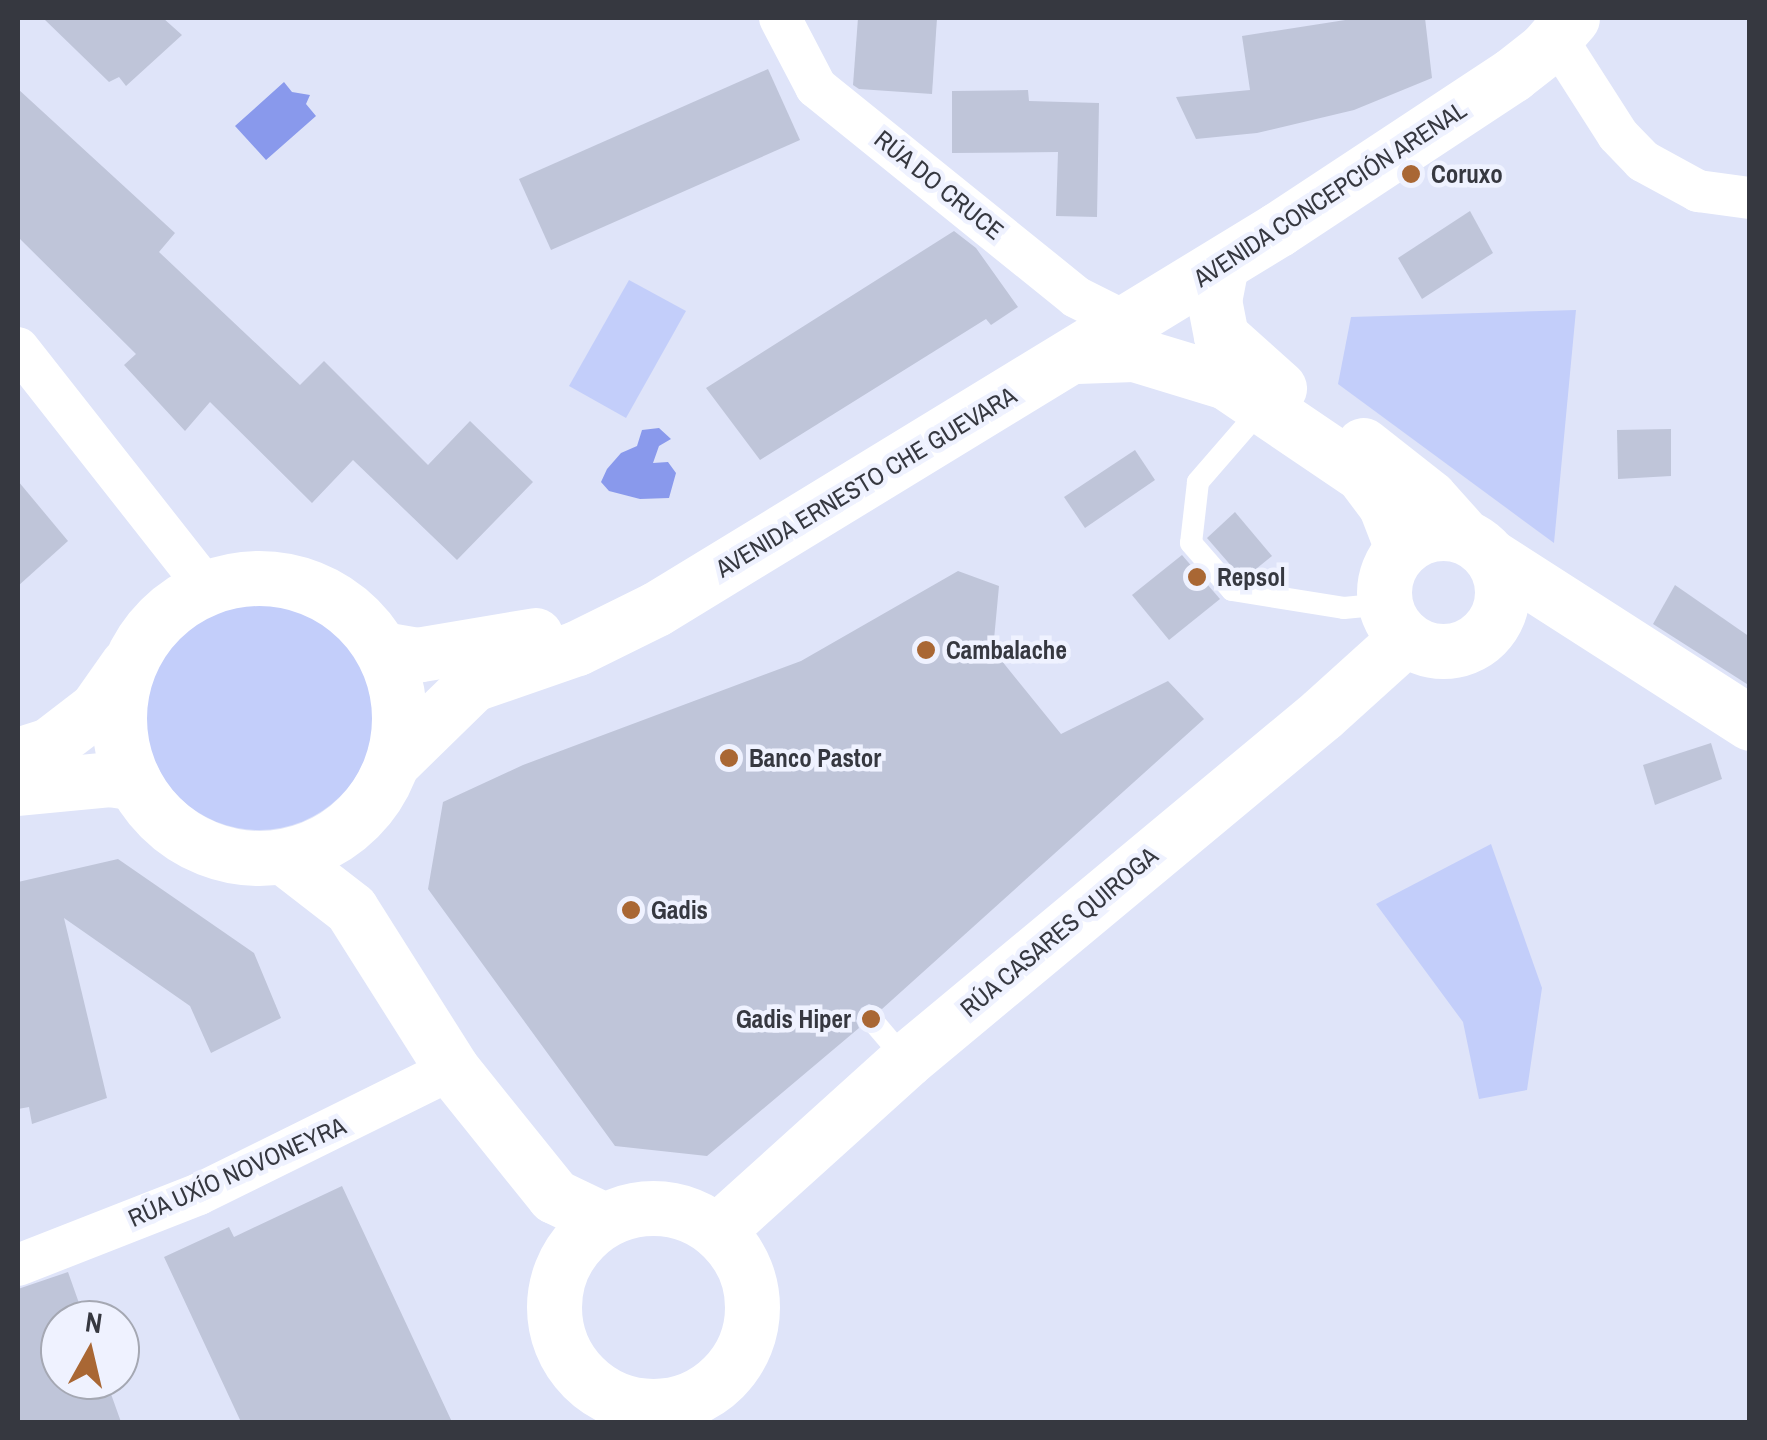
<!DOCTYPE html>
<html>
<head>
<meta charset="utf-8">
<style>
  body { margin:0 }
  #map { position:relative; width:1767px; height:1440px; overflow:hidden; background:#dfe4f9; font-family:"Archivo Narrow",sans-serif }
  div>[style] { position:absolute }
  .green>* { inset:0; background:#c3cefa }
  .round { border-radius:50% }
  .water>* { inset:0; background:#8999ec }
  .building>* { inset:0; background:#bfc5d9 }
  .lane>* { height:22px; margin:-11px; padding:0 11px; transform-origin:11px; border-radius:11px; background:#fff }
  .street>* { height:42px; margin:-21px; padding:0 21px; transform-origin:21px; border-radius:21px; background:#fff }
  .secondary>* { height:55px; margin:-27.5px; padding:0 27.5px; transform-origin:27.5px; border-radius:27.5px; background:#fff }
  .secondary>.ring { margin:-27.5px; padding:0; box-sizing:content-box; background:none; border:55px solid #fff; border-radius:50% }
  .dots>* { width:28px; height:28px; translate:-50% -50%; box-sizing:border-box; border:5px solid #eff2ff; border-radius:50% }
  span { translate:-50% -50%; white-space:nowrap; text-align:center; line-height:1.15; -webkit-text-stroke:9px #eff2ff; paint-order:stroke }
  .poi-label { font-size:25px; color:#363840; font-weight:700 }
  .left { translate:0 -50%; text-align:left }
  .right { translate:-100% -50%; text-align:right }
  .street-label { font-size:25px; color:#363840 }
  .frame { position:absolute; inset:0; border:20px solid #363840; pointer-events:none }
  .north { position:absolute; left:40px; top:1300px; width:100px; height:100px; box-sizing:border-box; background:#eff2ff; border:2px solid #a5a8b3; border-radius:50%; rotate:8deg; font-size:28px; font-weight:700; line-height:40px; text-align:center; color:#363840 }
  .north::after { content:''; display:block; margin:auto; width:35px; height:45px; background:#a96734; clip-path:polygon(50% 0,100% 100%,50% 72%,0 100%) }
</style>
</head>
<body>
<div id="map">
  <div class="green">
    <i style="clip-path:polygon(629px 280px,686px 311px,626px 418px,569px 386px)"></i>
    <i style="clip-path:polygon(1576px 310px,1554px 543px,1338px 384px,1351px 317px)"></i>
    <i class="round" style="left:144px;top:600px;width:230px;height:230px"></i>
    <i style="clip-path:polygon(1491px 844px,1542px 988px,1527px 1090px,1479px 1099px,1463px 1022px,1376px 904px)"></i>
  </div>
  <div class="water">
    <i style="clip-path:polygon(284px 82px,292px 92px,310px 95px,306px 104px,316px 116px,266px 160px,235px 126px)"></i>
    <i style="clip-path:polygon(659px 428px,671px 439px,659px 446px,653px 463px,668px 462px,676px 473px,669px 498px,640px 499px,609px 491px,601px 482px,607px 469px,621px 453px,637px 446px,642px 430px)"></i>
  </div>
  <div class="building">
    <i style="clip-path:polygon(43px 18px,163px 18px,182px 35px,126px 86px,119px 77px,109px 82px)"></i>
    <i style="clip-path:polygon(858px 18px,937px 18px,932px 94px,859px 89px,853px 85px)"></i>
    <i style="clip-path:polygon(1358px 18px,1425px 18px,1432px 78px,1354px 110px,1257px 133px,1196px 139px,1176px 97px,1250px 90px,1242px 36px)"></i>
    <i style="clip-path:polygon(768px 69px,800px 140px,551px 250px,519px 179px)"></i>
    <i style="clip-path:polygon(18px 89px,175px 233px,159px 252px,300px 385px,324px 361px,428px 465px,470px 421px,533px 482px,457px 560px,353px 460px,312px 503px,210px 402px,185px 431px,124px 365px,136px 354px,18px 237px)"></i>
    <i style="clip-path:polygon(1028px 90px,1029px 101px,1099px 103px,1097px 217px,1056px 216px,1058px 152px,952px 153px,952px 91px)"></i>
    <i style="clip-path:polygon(1470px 211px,1493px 253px,1422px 299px,1398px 258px)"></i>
    <i style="clip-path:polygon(954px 231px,976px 248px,1018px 307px,991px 325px,986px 319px,760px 460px,706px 388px)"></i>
    <i style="clip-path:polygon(1671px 429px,1671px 476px,1618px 479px,1617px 430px)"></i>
    <i style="clip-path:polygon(1135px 450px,1155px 480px,1085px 528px,1064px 497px)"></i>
    <i style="clip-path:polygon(18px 481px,68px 541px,18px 586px)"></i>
    <i style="clip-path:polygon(1235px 512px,1272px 556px,1246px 577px,1240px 576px,1207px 538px)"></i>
    <i style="clip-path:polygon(1182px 555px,1220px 599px,1169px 640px,1132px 595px)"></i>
    <i style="clip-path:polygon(958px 571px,999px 586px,993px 650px,1061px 734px,1168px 681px,1204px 719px,882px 1009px,869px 1004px,861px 1008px,856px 1021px,859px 1028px,707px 1156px,615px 1146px,428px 889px,443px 802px,523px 765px,801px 661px)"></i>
    <i style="clip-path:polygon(1675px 585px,1750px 637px,1750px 686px,1653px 624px)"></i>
    <i style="clip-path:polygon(1711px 743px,1722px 779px,1655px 805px,1643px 765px)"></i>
    <i style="clip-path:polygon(118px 859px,254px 953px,281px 1018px,211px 1053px,190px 1006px,64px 918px,107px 1098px,32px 1124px,29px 1107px,18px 1109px,18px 882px)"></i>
    <i style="clip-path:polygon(342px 1186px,452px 1422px,241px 1422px,164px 1257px,229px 1227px,234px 1237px)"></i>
    <i style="clip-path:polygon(68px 1272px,85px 1320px,60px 1320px,60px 1380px,106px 1380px,121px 1422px,18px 1422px,18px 1289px)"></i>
  </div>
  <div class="lane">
    <i style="left:1262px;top:408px;width:98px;rotate:130.9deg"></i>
    <i style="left:1198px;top:482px;width:61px;rotate:96.5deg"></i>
    <i style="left:1191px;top:543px;width:62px;rotate:48.9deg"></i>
    <i style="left:1232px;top:590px;width:113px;rotate:9.1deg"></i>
    <i style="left:1344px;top:608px;width:41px;rotate:-5.6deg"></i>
    <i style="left:871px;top:1019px;width:54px;rotate:49.5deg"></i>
  </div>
  <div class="street">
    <i style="left:780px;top:18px;width:78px;rotate:62.4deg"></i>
    <i style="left:816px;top:87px;width:334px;rotate:38.9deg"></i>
    <i style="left:1076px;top:297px;width:58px;rotate:26.6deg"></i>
    <i style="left:1556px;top:38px;width:115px;rotate:57.4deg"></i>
    <i style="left:1618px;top:135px;width:36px;rotate:46deg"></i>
    <i style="left:1643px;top:161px;width:63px;rotate:28.6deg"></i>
    <i style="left:1698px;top:191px;width:52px;rotate:7.7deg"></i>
    <i style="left:18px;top:348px;width:304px;rotate:51.8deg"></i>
    <i style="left:18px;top:1265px;width:194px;rotate:-21.4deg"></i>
    <i style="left:199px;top:1194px;width:282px;rotate:-26.3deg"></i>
  </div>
  <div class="secondary">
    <i style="left:1221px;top:265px;width:36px;rotate:101deg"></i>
    <i style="left:1214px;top:300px;width:37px;rotate:79deg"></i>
    <i style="left:1221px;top:336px;width:78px;rotate:41.9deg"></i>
    <i style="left:1076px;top:356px;width:58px;rotate:-2deg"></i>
    <i style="left:1134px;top:354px;width:96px;rotate:16.9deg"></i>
    <i style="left:1226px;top:382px;width:164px;rotate:34.1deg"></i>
    <i style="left:1362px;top:474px;width:38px;rotate:53deg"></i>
    <i style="left:1385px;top:504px;width:47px;rotate:68.9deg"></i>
    <i style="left:1363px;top:445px;width:85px;rotate:38.3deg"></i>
    <i style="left:1430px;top:498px;width:51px;rotate:48.2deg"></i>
    <i class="ring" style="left:1384px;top:533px;width:63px;height:63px"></i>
    <i style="left:1490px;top:556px;width:309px;rotate:32.7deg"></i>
    <i class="ring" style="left:119px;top:578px;width:225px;height:225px"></i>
    <i style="left:383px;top:649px;width:34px;rotate:10deg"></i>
    <i style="left:416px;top:655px;width:121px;rotate:-9.5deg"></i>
    <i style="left:18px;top:755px;width:33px;rotate:-18deg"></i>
    <i style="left:49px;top:745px;width:59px;rotate:-37.5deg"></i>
    <i style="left:96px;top:709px;width:54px;rotate:-54.8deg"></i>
    <i style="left:395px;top:760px;width:109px;rotate:-44.3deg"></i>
    <i style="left:473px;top:684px;width:110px;rotate:-19.1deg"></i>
    <i style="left:577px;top:648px;width:88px;rotate:-26.3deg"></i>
    <i style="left:656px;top:609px;width:728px;rotate:-31.4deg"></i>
    <i style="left:1277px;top:230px;width:282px;rotate:-33.4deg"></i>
    <i style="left:1512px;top:75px;width:42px;rotate:-38.2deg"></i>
    <i style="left:1545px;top:49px;width:41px;rotate:-48.9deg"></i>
    <i style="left:18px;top:788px;width:92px;rotate:-5.6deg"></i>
    <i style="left:110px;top:779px;width:25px;rotate:9deg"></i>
    <i style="left:284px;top:857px;width:85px;rotate:37.8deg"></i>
    <i style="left:351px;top:909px;width:189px;rotate:57.7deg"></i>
    <i style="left:452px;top:1069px;width:163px;rotate:51.2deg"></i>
    <i style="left:554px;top:1196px;width:55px;rotate:25.6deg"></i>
    <i class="ring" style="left:554px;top:1208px;width:143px;height:143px"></i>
    <i style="left:717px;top:1231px;width:255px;rotate:-42.1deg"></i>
    <i style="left:906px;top:1060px;width:541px;rotate:-39.75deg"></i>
    <i style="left:1322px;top:714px;width:113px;rotate:-42.1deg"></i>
  </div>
  <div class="dots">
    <i style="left:1411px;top:174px;background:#a96734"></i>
    <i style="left:1197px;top:577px;background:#a96734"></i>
    <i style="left:926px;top:650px;background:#a96734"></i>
    <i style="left:729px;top:758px;background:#a96734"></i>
    <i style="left:631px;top:910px;background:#a96734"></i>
    <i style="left:871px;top:1019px;background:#a96734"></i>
  </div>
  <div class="poi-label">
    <span class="left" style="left:1431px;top:174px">Coruxo</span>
    <span class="left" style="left:1217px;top:577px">Repsol</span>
    <span class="left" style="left:946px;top:650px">Cambalache</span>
    <span class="left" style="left:749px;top:758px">Banco Pastor</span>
    <span class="left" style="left:651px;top:910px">Gadis</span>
    <span class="right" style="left:851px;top:1019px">Gadis Hiper</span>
  </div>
  <div class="street-label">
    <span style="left:939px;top:185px;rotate:39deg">RÚA DO CRUCE</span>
    <span style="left:1330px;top:194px;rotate:-33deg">AVENIDA CONCEPCIÓN ARENAL</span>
    <span style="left:866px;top:482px;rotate:-31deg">AVENIDA ERNESTO CHE GUEVARA</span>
    <span style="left:1059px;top:932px;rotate:-40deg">RÚA CASARES QUIROGA</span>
    <span style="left:237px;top:1172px;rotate:-24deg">RÚA UXÍO NOVONEYRA</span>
  </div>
  <div class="frame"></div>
  <div class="north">N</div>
</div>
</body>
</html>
